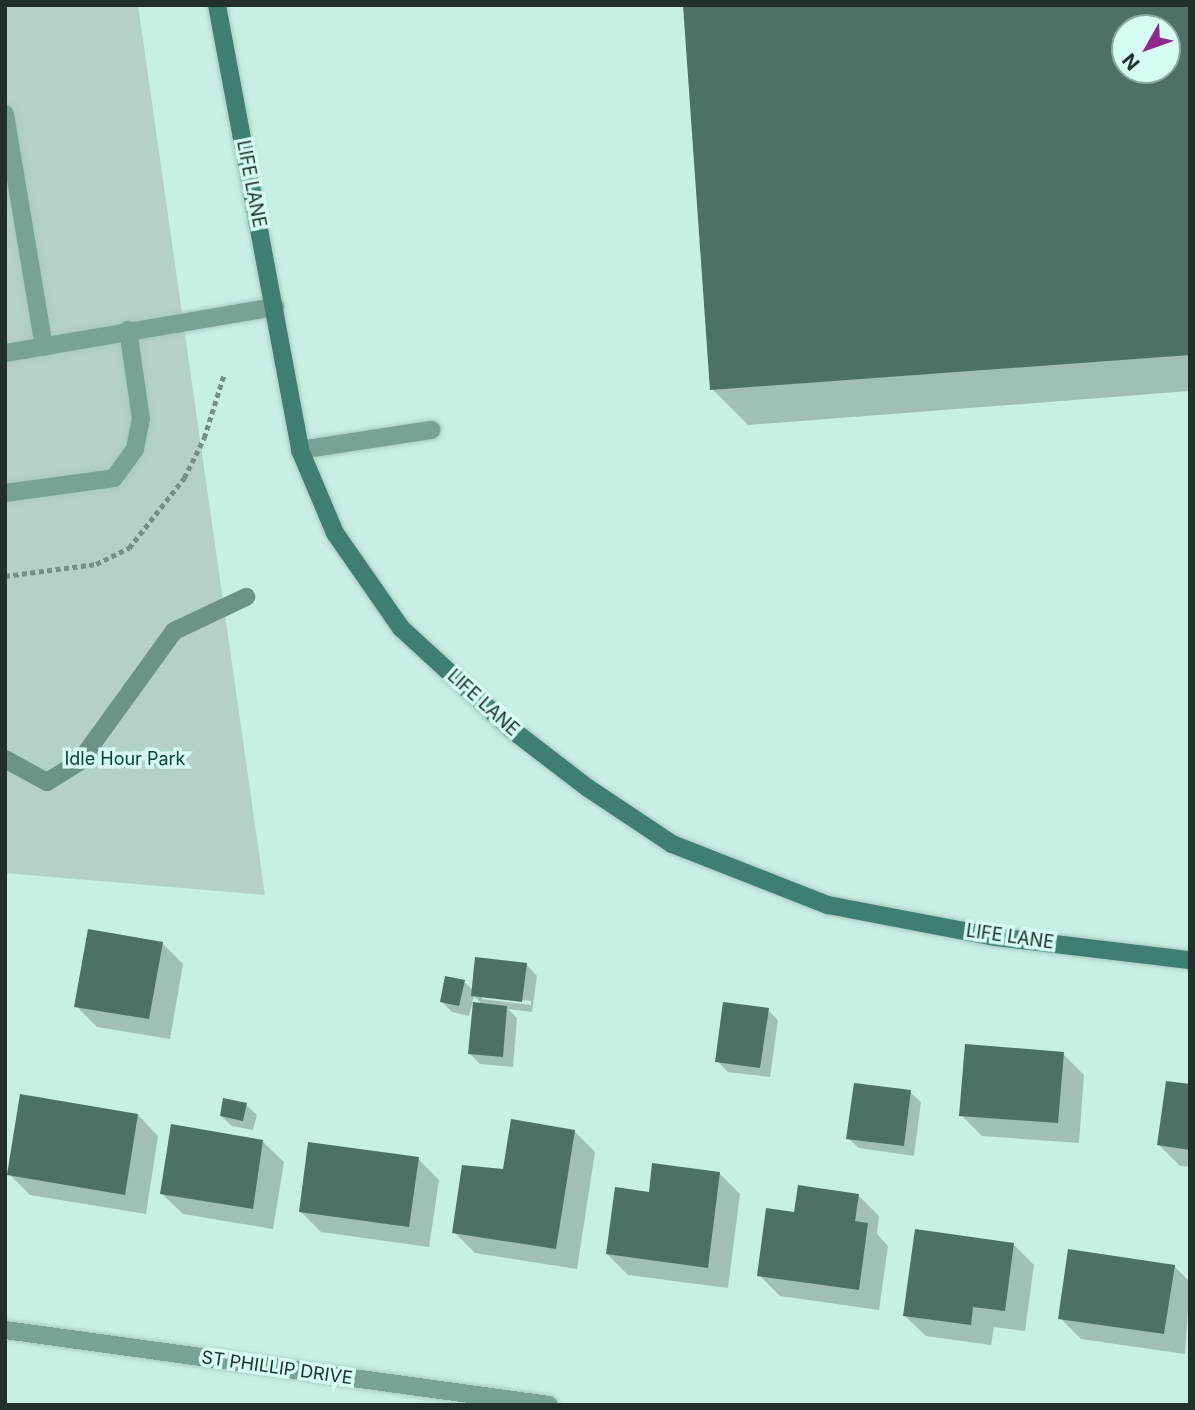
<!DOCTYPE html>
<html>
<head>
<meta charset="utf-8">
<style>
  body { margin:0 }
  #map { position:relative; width:1195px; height:1410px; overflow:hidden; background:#c8efe6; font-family:Inter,sans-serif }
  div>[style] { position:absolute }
  .green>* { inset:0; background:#b3d0c9 }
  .shadow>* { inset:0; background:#0003 }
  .stream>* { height:18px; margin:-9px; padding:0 9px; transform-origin:9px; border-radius:9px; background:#6d928a }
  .building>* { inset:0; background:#4d7169 }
  .path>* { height:4.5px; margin-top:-2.25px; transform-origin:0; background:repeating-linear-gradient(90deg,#748f88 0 5px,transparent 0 8.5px) }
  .roads { filter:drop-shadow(0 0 2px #a7c9c1) drop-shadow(0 0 2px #a7c9c1) }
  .lane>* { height:18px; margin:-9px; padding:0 9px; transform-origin:9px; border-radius:9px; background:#78a198 }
  .street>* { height:18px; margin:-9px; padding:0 9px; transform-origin:9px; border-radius:9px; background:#78a198 }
  .secondary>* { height:18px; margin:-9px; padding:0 9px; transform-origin:9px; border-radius:9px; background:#3e7f72 }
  span { translate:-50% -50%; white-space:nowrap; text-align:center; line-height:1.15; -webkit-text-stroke:7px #d5fdf3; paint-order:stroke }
  .street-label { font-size:18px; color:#21302c }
  .park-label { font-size:18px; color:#084239 }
  .frame { position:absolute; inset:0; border:7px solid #21302c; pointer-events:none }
  .north { position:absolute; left:1111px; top:14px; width:70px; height:70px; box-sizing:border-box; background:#d5fdf3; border:2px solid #8daba3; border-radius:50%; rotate:230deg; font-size:19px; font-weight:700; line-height:28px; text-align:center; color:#21302c }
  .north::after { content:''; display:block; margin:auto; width:24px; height:32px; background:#8f288d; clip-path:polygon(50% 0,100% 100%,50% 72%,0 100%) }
</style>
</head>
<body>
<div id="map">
  <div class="green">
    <i style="clip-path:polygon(5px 5px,138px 5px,265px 895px,5px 873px)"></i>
  </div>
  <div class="shadow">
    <i style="clip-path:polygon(evenodd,684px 5px,1190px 5px,1190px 391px,748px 425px,712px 389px,684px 5px,1125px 28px,1167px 28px,1167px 70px,1125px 70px,1125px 28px)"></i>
    <i style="clip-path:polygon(162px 943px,183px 964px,170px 1039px,97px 1027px,76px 1006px)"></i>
    <i style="clip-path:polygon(evenodd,527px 965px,537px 976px,532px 1012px,508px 1009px,517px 1018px,513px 1067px,480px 1064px,469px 1053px,483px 1005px,474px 996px,469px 1016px,452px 1012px,441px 1001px,464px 982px,474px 991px,527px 965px,482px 996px,531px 1001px,531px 1005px,482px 999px,482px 996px)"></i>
    <i style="clip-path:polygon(768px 1010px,778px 1020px,770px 1077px,728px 1072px,717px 1061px)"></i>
    <i style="clip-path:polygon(1063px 1054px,1084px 1075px,1079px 1143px,982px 1136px,961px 1115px)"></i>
    <i style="clip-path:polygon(1190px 1086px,1190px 1167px,1180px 1166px,1159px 1145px)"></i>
    <i style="clip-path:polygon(910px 1092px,921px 1102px,914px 1156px,859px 1148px,848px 1138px)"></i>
    <i style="clip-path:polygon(246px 1105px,257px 1115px,253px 1130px,232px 1126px,221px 1116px)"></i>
    <i style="clip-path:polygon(138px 1115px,158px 1136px,146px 1214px,30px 1195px,9px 1174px)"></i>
    <i style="clip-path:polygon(574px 1131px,595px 1152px,577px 1269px,475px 1253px,454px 1232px,504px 1171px)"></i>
    <i style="clip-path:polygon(263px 1142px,284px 1162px,273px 1229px,183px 1214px,162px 1194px)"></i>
    <i style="clip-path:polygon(418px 1159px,439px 1180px,429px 1247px,321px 1232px,300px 1211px)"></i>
    <i style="clip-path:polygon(719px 1173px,740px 1194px,728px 1288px,628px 1275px,607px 1254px)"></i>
    <i style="clip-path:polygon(858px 1195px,879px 1216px,877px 1234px,888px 1246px,879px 1310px,780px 1296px,759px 1275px)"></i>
    <i style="clip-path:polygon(1013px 1244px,1034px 1265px,1025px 1331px,994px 1327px,991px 1345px,926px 1336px,905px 1316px)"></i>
    <i style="clip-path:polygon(1174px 1266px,1190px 1282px,1185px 1354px,1081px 1339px,1060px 1318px)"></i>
  </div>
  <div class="stream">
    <i style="left:5px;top:759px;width:48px;rotate:28.7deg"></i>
    <i style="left:47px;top:782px;width:39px;rotate:-32deg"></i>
    <i style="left:80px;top:761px;width:160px;rotate:-54.1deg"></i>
    <i style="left:174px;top:631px;width:80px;rotate:-25.3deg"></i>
  </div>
  <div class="building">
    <i style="clip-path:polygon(evenodd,683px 5px,1190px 5px,1190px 355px,710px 390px,683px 5px,1125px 28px,1167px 28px,1167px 70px,1125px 70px,1125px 28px)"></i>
    <i style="clip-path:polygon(88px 929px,163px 942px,149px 1019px,74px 1007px)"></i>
    <i style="clip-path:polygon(475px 957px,527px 963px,522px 1002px,471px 996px)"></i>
    <i style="clip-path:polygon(445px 976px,465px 980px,459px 1006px,440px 1002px)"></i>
    <i style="clip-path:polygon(473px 1002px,507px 1006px,503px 1057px,468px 1054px)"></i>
    <i style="clip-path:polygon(723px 1002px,769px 1008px,760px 1068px,715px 1062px)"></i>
    <i style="clip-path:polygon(965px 1044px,1064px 1052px,1058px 1123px,959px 1116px)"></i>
    <i style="clip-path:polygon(1166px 1081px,1190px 1084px,1190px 1150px,1157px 1145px)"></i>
    <i style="clip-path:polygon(854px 1083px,911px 1090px,904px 1146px,846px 1139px)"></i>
    <i style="clip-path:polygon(20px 1094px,138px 1114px,125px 1195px,7px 1175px)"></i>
    <i style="clip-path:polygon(223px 1098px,247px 1103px,243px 1121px,220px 1116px)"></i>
    <i style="clip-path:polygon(511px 1119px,575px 1130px,556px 1249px,452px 1233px,462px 1165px,503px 1169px)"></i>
    <i style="clip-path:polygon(171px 1124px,263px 1140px,253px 1209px,160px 1194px)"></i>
    <i style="clip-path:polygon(308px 1142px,419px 1157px,409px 1227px,299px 1212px)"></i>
    <i style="clip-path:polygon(652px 1163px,720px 1172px,708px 1268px,606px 1254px,615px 1187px,649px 1192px)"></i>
    <i style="clip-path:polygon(798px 1185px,859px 1194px,855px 1221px,868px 1223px,859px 1290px,757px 1276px,766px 1208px,794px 1212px)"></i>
    <i style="clip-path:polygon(915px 1229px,1014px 1243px,1005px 1311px,973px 1307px,971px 1325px,903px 1316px)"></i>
    <i style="clip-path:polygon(1068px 1249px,1175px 1265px,1164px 1334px,1058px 1319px)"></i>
  </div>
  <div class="path">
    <i style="left:5px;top:576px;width:92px;rotate:-7.5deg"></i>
    <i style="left:96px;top:564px;width:37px;rotate:-26deg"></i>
    <i style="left:129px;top:548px;width:89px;rotate:-51.8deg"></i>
    <i style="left:184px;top:478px;width:45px;rotate:-63.4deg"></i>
    <i style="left:204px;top:438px;width:67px;rotate:-72.6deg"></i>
  </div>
  <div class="roads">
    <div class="lane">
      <i style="left:5px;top:114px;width:236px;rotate:80.5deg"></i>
      <i style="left:5px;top:353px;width:274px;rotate:-9.7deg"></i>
      <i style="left:5px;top:493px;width:110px;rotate:-7.8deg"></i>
      <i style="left:114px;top:478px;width:36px;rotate:-54deg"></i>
      <i style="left:135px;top:449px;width:31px;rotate:-79deg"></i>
      <i style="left:141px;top:419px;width:90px;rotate:-98.3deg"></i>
    </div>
    <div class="street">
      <i style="left:300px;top:450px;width:133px;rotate:-8.7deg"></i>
      <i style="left:5px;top:1330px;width:549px;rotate:7.85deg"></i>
    </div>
    <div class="secondary">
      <i style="left:217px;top:5px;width:453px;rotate:79.4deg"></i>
      <i style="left:300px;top:450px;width:90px;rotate:67.1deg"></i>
      <i style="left:335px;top:533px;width:116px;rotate:55.2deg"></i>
      <i style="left:401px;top:628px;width:149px;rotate:42.6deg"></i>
      <i style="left:511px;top:729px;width:97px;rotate:37.5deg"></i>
      <i style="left:588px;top:788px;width:101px;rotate:33.7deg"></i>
      <i style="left:672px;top:844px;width:168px;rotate:21.4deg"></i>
      <i style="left:828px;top:905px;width:171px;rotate:10.8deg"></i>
      <i style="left:996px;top:937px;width:195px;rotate:6.8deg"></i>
    </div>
  </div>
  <div class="street-label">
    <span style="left:251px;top:184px;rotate:79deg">LIFE LANE</span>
    <span style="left:483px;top:703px;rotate:42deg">LIFE LANE</span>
    <span style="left:1010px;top:937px;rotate:8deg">LIFE LANE</span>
    <span style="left:277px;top:1368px;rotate:8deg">ST PHILLIP DRIVE</span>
  </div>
  <div class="park-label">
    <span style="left:125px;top:759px">Idle Hour Park</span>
  </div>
  <div class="frame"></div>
  <div class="north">N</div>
</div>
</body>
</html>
